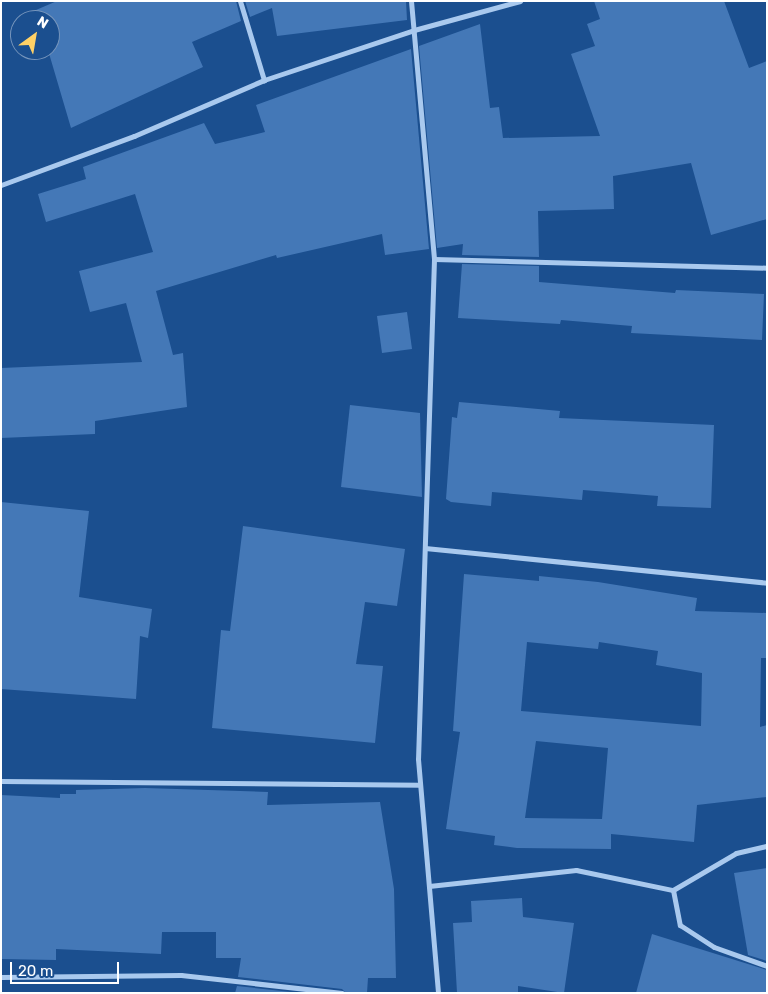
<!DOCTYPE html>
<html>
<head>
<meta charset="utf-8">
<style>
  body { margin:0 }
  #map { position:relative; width:768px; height:994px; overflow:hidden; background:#1b4f8f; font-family:Rubik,sans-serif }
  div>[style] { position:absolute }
  .building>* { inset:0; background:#4478b7 }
  .minor>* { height:5px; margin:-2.5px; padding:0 2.5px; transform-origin:2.5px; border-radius:2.5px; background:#a9c9ee }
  span { translate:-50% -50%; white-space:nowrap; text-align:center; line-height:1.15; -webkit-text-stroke:4.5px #1b4f8f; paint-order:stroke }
  .frame { position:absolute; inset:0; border:2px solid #fff; pointer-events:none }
  .north { position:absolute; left:10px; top:10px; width:50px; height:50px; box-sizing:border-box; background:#1b4f8f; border:1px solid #7695bc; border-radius:50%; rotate:32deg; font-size:14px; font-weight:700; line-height:20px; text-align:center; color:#fff }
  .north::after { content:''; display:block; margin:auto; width:18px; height:22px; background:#ffd166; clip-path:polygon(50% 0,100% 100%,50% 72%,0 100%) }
  .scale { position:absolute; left:10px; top:962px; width:109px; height:22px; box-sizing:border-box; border:2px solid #fff; border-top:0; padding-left:6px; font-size:15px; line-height:18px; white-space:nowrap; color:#fff; -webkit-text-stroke:4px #1b4f8f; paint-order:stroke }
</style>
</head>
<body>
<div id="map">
  <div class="building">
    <i style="clip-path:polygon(57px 1px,236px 1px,241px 21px,192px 42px,203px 67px,71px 128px,48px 50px,50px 20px,39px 20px,36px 10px)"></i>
    <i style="clip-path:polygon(245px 1px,406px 1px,407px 20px,277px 36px,272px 8px,250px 17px)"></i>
    <i style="clip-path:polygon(594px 1px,724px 1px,749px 68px,767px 61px,767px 219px,711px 235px,691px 163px,613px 176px,614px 209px,538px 211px,539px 257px,462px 255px,463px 244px,437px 248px,419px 46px,480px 24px,490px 108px,499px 107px,503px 138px,600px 136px,571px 54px,595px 46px,587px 24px,600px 19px)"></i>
    <i style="clip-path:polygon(411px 49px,429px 249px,385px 255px,382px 234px,277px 258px,276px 255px,156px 291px,173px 355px,183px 353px,187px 407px,95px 421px,95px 434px,1px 438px,1px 368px,142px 362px,126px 303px,90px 312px,79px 271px,153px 252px,135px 194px,46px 222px,38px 194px,86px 179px,83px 167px,204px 123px,215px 144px,265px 132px,256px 105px)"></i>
    <i style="clip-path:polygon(462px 264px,539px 266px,539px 282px,675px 293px,676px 290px,764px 294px,762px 340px,631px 333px,632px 326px,561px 320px,560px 324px,458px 318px)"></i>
    <i style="clip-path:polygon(407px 312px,412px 349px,382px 353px,377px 316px)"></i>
    <i style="clip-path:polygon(459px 402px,560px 411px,559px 418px,714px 425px,711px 508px,657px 506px,658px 496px,583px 490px,582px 500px,492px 492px,491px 506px,451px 502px,446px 499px,452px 417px,457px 418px)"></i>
    <i style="clip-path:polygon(350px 405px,420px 413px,422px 497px,341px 487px)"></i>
    <i style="clip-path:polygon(1px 502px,89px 511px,79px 597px,152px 609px,148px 638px,140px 636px,136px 699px,1px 689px)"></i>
    <i style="clip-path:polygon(243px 526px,405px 549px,397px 606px,365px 602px,356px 664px,383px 666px,375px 743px,212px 728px,221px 630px,230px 631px)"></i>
    <i style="clip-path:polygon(evenodd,464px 574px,539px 581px,539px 576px,598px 582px,697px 598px,695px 611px,767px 613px,767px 658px,761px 658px,760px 727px,767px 725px,767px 797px,697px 805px,694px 842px,611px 834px,611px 849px,517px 848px,494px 845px,495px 836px,446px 829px,460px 732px,453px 731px,464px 574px,527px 642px,598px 649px,599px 642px,658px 651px,656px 665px,702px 673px,701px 726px,521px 711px,527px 642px,464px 574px,536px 741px,608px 748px,602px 819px,525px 818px,536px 741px)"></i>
    <i style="clip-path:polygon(145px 788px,268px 792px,267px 805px,380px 802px,394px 889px,396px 978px,368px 978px,367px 993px,346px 993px,342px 989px,238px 977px,241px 958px,216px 958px,216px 932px,162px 932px,161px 954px,56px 949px,56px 960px,1px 959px,1px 795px,60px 798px,60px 794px,76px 794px,76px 790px)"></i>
    <i style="clip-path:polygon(767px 868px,767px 961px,748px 955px,734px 873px)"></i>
    <i style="clip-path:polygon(522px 898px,523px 917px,574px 923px,564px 993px,518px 986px,518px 993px,457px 993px,453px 923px,472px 922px,471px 901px)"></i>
    <i style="clip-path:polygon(652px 934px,767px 970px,767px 993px,636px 993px)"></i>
    <i style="clip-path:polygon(237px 986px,300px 993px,235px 993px)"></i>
  </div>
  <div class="minor">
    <i style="left:240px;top:1px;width:83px;rotate:73.1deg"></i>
    <i style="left:411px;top:1px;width:259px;rotate:84.9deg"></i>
    <i style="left:434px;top:259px;width:500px;rotate:91.83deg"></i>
    <i style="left:418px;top:759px;width:235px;rotate:85.1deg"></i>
    <i style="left:1px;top:185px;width:142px;rotate:-20.2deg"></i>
    <i style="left:134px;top:136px;width:142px;rotate:-23.3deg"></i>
    <i style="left:264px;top:80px;width:158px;rotate:-18.4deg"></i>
    <i style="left:414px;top:30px;width:110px;rotate:-15.3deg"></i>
    <i style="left:434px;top:259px;width:333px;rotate:1.5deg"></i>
    <i style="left:425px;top:548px;width:344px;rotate:5.8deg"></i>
    <i style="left:1px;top:781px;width:419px;rotate:0.5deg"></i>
    <i style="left:429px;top:886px;width:148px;rotate:-6.2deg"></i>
    <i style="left:576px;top:870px;width:99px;rotate:11.7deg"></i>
    <i style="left:673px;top:890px;width:73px;rotate:-30.4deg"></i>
    <i style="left:736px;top:853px;width:32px;rotate:-13deg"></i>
    <i style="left:673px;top:890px;width:36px;rotate:79deg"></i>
    <i style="left:680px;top:925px;width:40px;rotate:32.9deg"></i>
    <i style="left:714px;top:947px;width:56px;rotate:19.7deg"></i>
    <i style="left:1px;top:977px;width:180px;rotate:-0.6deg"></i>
    <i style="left:181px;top:975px;width:162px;rotate:6.4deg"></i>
  </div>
  <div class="frame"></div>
  <div class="north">N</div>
  <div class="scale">20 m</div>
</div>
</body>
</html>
